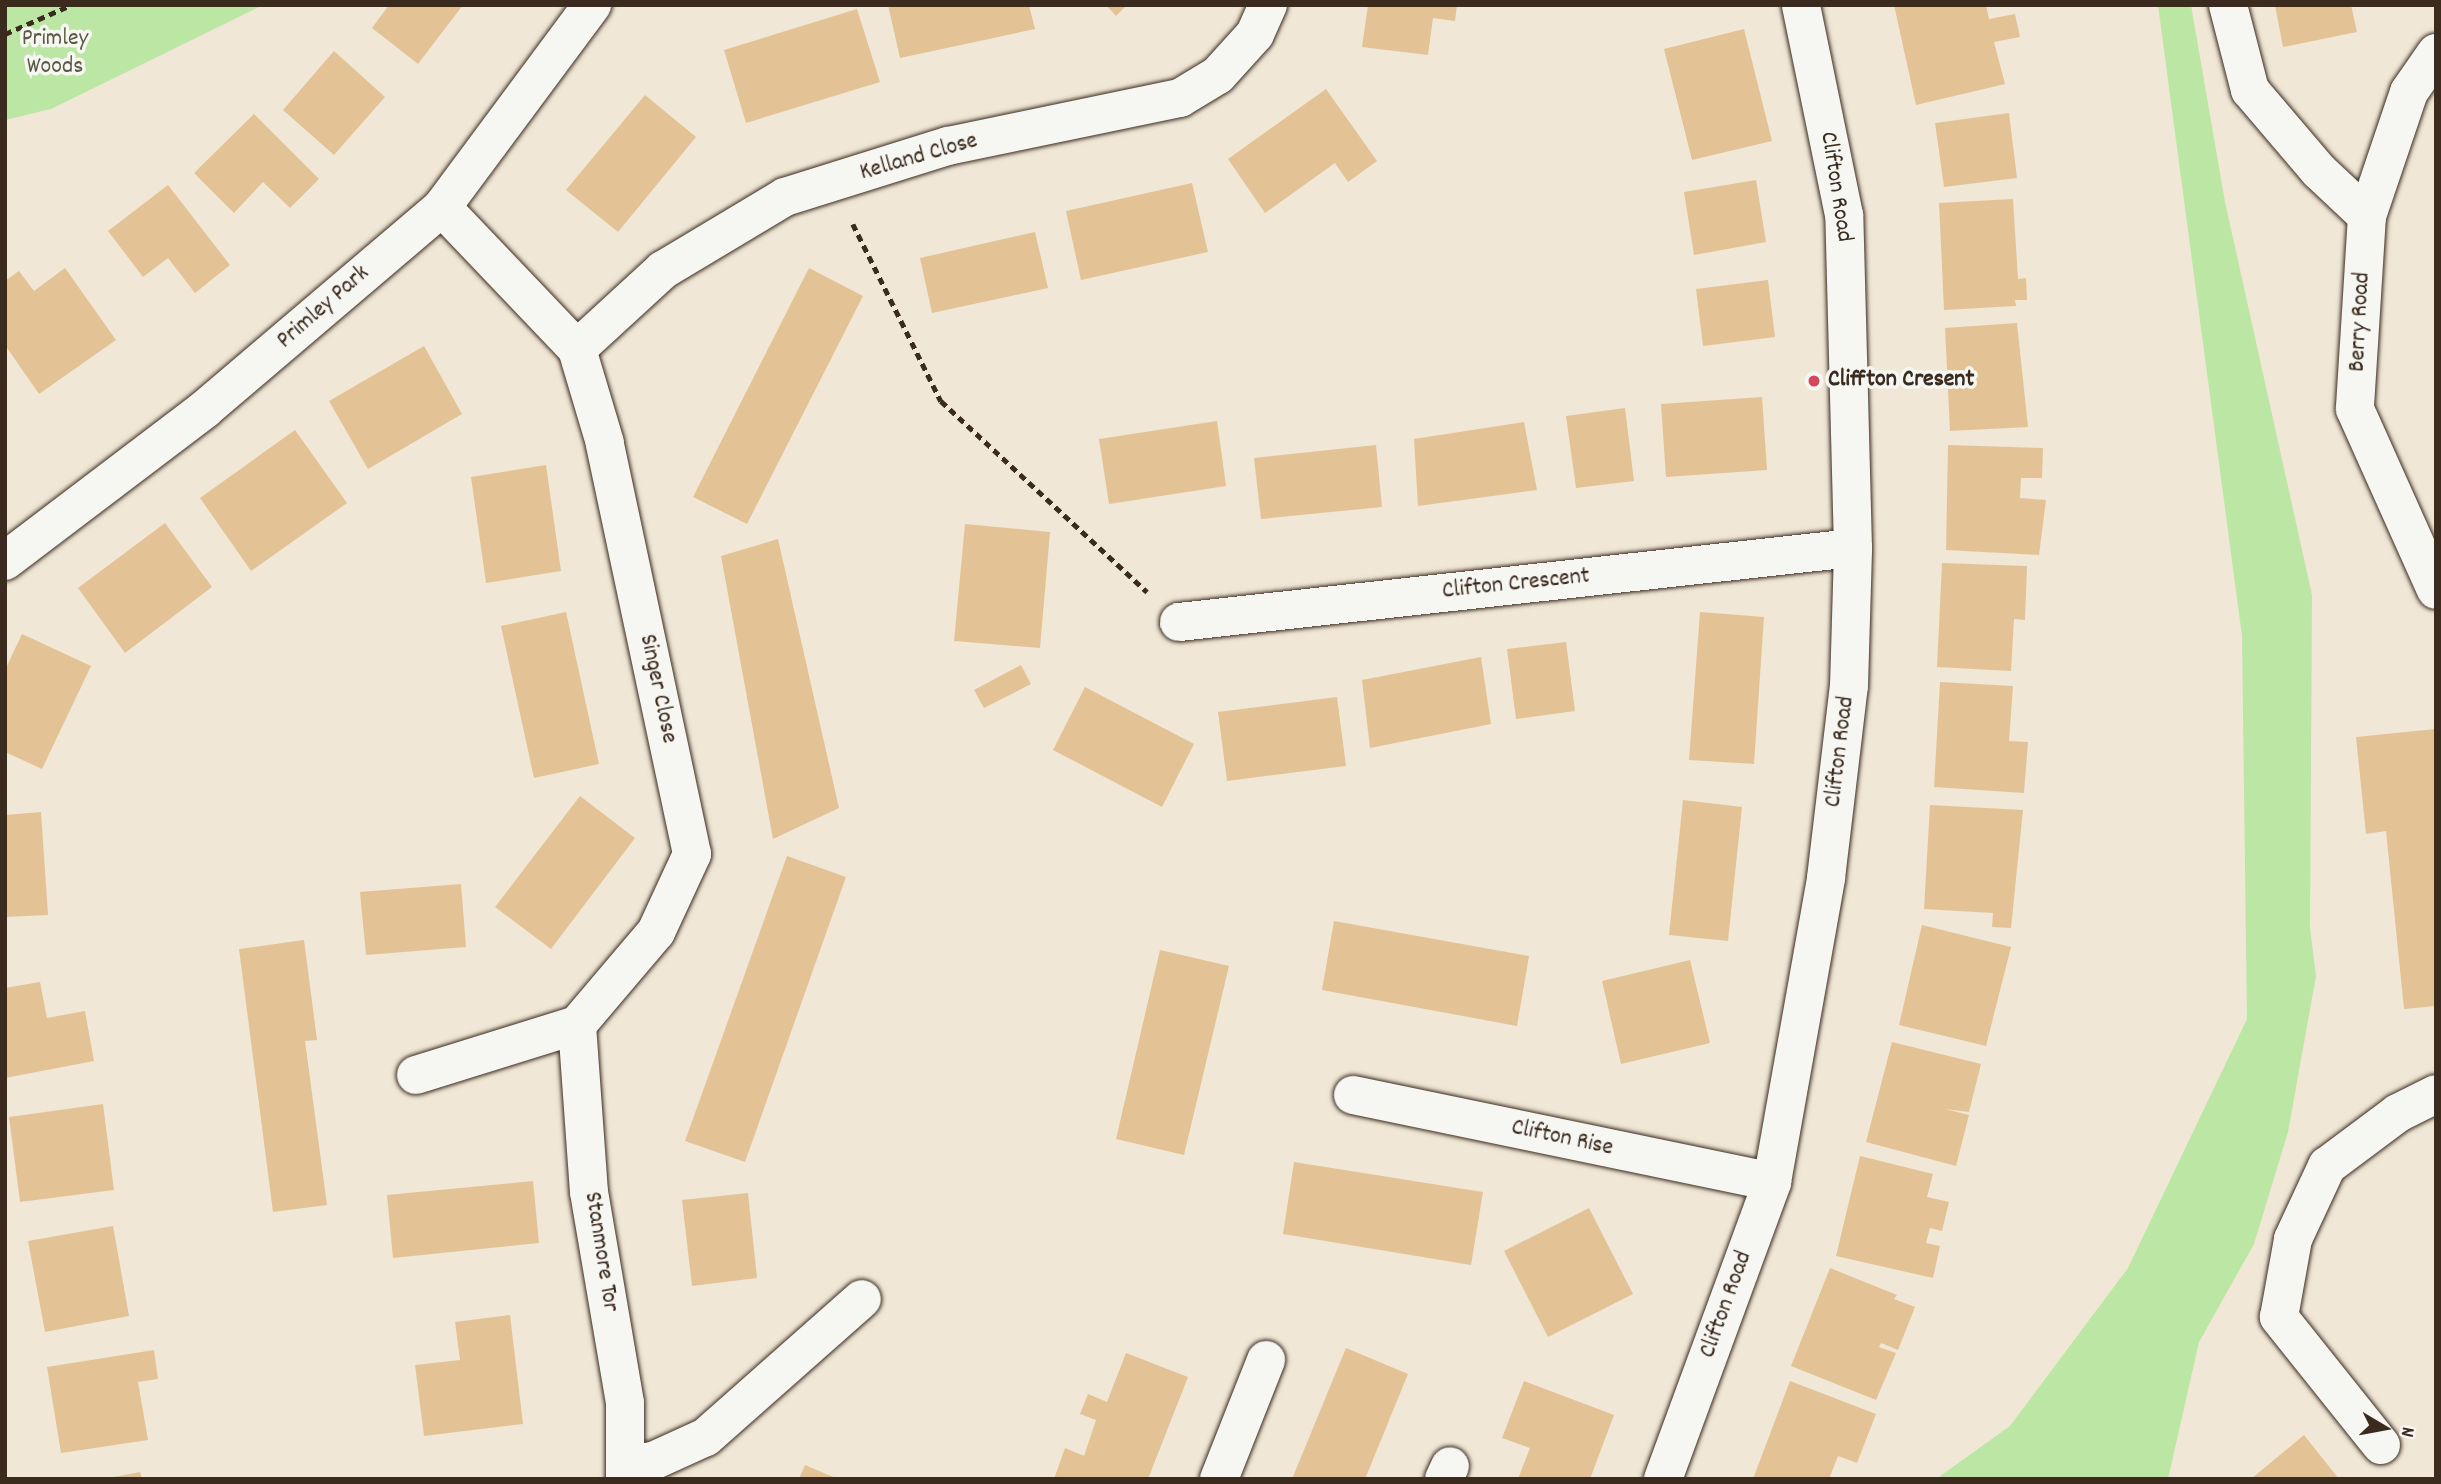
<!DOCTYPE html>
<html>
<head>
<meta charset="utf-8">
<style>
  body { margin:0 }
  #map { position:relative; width:2441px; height:1484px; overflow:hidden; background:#f0e7d6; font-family:Dekko,sans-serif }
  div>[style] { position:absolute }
  .green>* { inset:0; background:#bce6a3 }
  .building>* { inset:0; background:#e3c396 }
  .path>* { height:4.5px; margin-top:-2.25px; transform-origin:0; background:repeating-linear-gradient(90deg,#3b2a1e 0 7px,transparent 0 12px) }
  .roads { filter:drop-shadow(0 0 2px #3b2a1e) drop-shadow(0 0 2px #3b2a1e) }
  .minor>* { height:38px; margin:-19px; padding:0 19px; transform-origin:19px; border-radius:19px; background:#f6f6f2 }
  .dots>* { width:19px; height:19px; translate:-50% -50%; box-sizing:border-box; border:4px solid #f6f6f2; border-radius:50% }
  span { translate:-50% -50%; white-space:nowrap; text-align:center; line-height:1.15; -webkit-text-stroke:7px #f6f6f2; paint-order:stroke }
  .park-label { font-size:24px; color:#5b593f }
  .street-label { font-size:24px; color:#3b2a1e }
  .poi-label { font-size:24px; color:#3b2a1e; font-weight:700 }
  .left { translate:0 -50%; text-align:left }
  .frame { position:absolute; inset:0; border:7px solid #3b2a1e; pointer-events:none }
  .north { position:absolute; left:2350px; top:1393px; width:70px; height:70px; -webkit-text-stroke:5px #f6f6f2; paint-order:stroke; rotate:100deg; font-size:19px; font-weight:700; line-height:28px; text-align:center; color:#3b2a1e }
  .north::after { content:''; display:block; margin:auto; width:24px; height:32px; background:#3b2a1e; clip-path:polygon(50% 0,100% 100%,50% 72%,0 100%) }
</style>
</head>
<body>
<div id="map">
  <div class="green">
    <i style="clip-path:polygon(5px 5px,263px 5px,51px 109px,5px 120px)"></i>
    <i style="clip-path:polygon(2158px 5px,2191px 5px,2225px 202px,2312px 595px,2310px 928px,2316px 976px,2288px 1132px,2254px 1244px,2199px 1342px,2168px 1479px,1936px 1479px,2010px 1426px,2128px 1268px,2247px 1019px,2242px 636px)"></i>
  </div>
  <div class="building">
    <i style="clip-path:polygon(389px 5px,463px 5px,418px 64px,372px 28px)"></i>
    <i style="clip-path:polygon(888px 5px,1029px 5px,1035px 29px,900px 58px)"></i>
    <i style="clip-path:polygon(1106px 5px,1127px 5px,1116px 16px)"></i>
    <i style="clip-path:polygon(1368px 5px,1457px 5px,1455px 21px,1433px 18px,1428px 55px,1362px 47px)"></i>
    <i style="clip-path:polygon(1894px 5px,1986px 5px,1989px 19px,2015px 14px,2020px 37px,1994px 42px,2005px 84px,1916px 105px)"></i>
    <i style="clip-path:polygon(2275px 5px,2351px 5px,2357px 32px,2283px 47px)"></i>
    <i style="clip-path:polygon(857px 9px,880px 82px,746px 123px,724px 50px)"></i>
    <i style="clip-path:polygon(1744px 29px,1772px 141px,1692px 160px,1664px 49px)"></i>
    <i style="clip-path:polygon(334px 51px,385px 97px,334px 155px,283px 110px)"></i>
    <i style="clip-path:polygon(1326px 89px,1377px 161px,1348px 182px,1335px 163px,1265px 213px,1228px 159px)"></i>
    <i style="clip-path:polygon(645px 95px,696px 137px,618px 232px,566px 190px)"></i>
    <i style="clip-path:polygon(2009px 113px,2017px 178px,1944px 187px,1935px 123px)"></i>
    <i style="clip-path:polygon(254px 114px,319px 179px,290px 208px,263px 182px,234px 213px,194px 173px)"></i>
    <i style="clip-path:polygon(1756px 180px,1766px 242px,1694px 255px,1684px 192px)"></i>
    <i style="clip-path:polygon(1192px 183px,1208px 252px,1081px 280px,1066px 211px)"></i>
    <i style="clip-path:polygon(168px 185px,230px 265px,195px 293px,168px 258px,143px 277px,108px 231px)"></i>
    <i style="clip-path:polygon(2013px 199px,2018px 279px,2026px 278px,2027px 300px,2015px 300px,2016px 306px,1944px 310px,1939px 203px)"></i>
    <i style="clip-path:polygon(1035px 232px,1048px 288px,932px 313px,920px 258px)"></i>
    <i style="clip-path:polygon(65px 268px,116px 340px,39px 394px,5px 345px,5px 281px,19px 271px,34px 291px)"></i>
    <i style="clip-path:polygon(809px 268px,863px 296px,747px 524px,693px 497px)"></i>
    <i style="clip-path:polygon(1768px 280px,1775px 337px,1703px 346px,1696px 289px)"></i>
    <i style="clip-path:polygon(2017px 323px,2028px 427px,1950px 431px,1945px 328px)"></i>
    <i style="clip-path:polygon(424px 346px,462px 414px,368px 469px,329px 401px)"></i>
    <i style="clip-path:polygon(1762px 397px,1767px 470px,1666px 477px,1661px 404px)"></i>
    <i style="clip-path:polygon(1625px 408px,1634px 481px,1576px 488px,1566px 416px)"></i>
    <i style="clip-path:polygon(1217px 421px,1226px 486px,1109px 504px,1099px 439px)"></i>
    <i style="clip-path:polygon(1524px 422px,1537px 490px,1418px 506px,1414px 439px)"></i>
    <i style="clip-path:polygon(295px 430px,347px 503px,251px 571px,200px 498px)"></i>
    <i style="clip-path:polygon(1376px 445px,1382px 507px,1261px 519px,1254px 458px)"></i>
    <i style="clip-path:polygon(1948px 445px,2043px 448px,2042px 478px,2021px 478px,2020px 498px,2046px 500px,2039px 555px,1946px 550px)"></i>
    <i style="clip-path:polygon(546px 465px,561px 571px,486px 583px,471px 477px)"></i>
    <i style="clip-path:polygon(165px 523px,212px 587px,125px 653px,78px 588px)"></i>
    <i style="clip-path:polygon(965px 524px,1050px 532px,1040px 648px,954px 641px)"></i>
    <i style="clip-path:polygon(778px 539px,839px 808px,773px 839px,721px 556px)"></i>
    <i style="clip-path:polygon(1942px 563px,2027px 566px,2025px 620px,2014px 619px,2011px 671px,1937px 667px)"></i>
    <i style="clip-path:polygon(566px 612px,599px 764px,534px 778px,501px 626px)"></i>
    <i style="clip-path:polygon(1700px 612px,1764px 617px,1754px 764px,1689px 760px)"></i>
    <i style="clip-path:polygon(22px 634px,91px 666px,42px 769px,5px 752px,5px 670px)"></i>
    <i style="clip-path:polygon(1566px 642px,1575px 711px,1516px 719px,1507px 649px)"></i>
    <i style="clip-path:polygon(1481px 657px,1491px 724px,1370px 748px,1362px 680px)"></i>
    <i style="clip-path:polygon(1021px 665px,1031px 684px,984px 708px,974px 690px)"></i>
    <i style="clip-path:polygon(1940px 682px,2013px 686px,2009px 741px,2028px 742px,2024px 793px,1934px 787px)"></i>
    <i style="clip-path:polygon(1085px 687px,1194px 744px,1162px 807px,1053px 750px)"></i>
    <i style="clip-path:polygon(1337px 697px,1346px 766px,1227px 781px,1218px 712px)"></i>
    <i style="clip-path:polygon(2435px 729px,2436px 1006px,2404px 1009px,2386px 831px,2366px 834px,2356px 737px)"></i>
    <i style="clip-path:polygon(580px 796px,635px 838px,551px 949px,495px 907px)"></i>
    <i style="clip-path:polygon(1683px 800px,1742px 807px,1728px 941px,1669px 935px)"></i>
    <i style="clip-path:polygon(1930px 805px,2023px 810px,2011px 928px,1992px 927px,1993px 913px,1924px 909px)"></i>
    <i style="clip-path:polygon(41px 812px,48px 915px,5px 917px,5px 815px)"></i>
    <i style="clip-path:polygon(787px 856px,846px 877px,745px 1162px,685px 1141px)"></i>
    <i style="clip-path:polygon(461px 884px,466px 947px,366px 955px,360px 892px)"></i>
    <i style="clip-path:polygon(1334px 921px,1529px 956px,1517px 1026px,1322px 990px)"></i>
    <i style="clip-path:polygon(1922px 925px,2011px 947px,1986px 1046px,1899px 1025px)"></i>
    <i style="clip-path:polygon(304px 940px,317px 1040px,305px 1041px,327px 1205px,273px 1212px,239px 949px)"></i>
    <i style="clip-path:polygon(1160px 950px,1229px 966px,1184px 1155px,1116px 1139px)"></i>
    <i style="clip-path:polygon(1690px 960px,1710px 1043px,1621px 1064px,1602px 981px)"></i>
    <i style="clip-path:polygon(40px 982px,47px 1018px,85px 1011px,94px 1061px,5px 1078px,5px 988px)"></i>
    <i style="clip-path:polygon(1892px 1042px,1981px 1064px,1969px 1112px,1945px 1109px,1969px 1115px,1956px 1166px,1866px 1142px)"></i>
    <i style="clip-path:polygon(103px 1104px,114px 1190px,20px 1202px,9px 1117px)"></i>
    <i style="clip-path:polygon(1860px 1156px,1933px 1174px,1927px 1197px,1949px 1202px,1942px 1231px,1930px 1228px,1926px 1243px,1940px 1246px,1933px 1278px,1836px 1256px)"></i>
    <i style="clip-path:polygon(1294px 1162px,1483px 1192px,1471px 1265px,1283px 1234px)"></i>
    <i style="clip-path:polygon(533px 1181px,539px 1243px,393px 1258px,387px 1195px)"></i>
    <i style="clip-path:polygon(748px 1193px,757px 1278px,692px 1286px,682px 1200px)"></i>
    <i style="clip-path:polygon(1589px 1208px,1633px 1294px,1548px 1337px,1504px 1251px)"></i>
    <i style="clip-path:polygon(113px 1226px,129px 1316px,45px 1332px,28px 1241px)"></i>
    <i style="clip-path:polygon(1830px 1268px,1897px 1295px,1894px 1299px,1915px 1307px,1898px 1350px,1881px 1343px,1879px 1347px,1896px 1353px,1876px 1400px,1791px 1366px)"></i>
    <i style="clip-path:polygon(510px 1315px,523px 1424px,424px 1436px,415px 1365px,460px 1360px,455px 1322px)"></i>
    <i style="clip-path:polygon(1346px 1348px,1408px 1374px,1365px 1479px,1292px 1479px)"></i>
    <i style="clip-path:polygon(154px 1350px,158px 1379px,138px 1382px,148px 1440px,61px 1453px,47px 1367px)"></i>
    <i style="clip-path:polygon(1126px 1353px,1188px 1377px,1148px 1479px,1054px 1479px,1065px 1448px,1084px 1456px,1096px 1420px,1080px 1414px,1088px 1394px,1107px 1402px)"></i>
    <i style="clip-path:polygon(1524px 1381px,1614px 1415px,1590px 1479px,1518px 1479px,1530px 1448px,1502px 1438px)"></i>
    <i style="clip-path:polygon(1790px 1381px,1876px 1414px,1857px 1463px,1838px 1456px,1829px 1479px,1753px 1479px)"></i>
    <i style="clip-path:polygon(2304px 1435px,2339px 1479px,2251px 1479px)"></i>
    <i style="clip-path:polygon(805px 1465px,838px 1479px,799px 1479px)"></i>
    <i style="clip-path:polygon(140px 1472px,142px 1479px,114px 1479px,114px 1477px)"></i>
  </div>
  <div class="path">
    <i style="left:5px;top:34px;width:72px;rotate:-23.7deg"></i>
    <i style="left:853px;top:224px;width:198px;rotate:63.6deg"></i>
    <i style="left:941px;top:401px;width:281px;rotate:42.8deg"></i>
  </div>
  <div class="roads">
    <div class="minor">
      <i style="left:2228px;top:5px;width:88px;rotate:75.5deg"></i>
      <i style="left:2250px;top:90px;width:106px;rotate:49.6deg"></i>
      <i style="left:2319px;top:171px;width:66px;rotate:43.2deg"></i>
      <i style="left:2436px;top:53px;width:47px;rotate:124.7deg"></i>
      <i style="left:2409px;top:92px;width:131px;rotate:108.7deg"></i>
      <i style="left:2367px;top:216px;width:193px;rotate:93.6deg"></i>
      <i style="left:2355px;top:409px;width:198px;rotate:65.9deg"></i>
      <i style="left:577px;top:349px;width:117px;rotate:-42.6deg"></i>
      <i style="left:663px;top:270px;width:142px;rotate:-30.9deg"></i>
      <i style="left:785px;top:197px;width:171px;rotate:-17.4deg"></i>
      <i style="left:948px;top:146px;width:237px;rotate:-11.7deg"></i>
      <i style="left:1180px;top:98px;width:44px;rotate:-31.2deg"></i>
      <i style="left:1218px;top:75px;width:55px;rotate:-47.9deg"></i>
      <i style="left:1255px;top:34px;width:32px;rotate:-66deg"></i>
      <i style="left:5px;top:561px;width:251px;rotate:-37.2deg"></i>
      <i style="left:205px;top:409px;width:311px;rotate:-40.4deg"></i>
      <i style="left:442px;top:207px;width:252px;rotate:-53.4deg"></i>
      <i style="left:1179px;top:622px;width:678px;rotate:-6.27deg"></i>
      <i style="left:577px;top:1025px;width:167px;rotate:85.9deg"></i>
      <i style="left:589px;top:1192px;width:214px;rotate:80.3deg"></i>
      <i style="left:625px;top:1403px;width:76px;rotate:90deg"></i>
      <i style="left:416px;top:1075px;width:169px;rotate:-17.3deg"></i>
      <i style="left:577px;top:1025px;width:122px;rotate:-49.7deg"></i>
      <i style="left:656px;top:932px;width:86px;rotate:-65.2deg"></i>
      <i style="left:692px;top:854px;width:420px;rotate:-102deg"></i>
      <i style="left:605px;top:443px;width:98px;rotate:-106.6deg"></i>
      <i style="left:577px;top:349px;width:196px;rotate:-133.6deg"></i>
      <i style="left:1353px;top:1095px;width:428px;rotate:11.7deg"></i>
      <i style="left:2381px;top:1445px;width:164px;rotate:-128.6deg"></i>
      <i style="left:2279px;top:1317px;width:79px;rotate:-79.8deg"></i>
      <i style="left:2293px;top:1239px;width:81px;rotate:-65deg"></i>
      <i style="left:2327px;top:1166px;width:89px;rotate:-36.7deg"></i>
      <i style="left:2398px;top:1113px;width:42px;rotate:-26.6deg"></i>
      <i style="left:625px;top:1464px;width:28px;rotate:-6deg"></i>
      <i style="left:653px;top:1461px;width:58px;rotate:-24.4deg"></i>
      <i style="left:706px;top:1437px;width:208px;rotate:-41.5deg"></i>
      <i style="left:1219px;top:1479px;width:128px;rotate:-68.4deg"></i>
      <i style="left:1444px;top:1479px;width:14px;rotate:-65deg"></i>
      <i style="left:1663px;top:1479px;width:316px;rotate:-69.8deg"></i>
      <i style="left:1772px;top:1182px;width:309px;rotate:-79.9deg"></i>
      <i style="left:1826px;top:878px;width:193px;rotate:-83.2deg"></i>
      <i style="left:1849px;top:686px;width:138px;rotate:-88.3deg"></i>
      <i style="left:1853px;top:548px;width:333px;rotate:-91.5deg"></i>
      <i style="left:1844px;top:215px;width:214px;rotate:-101.6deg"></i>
    </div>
  </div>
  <div class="dots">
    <i style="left:1814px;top:381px;background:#d1495b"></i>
  </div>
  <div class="park-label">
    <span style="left:55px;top:54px">Primley<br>Woods</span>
  </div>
  <div class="street-label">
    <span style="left:919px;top:158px;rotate:-16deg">Kelland Close</span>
    <span style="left:1835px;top:187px;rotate:81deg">Clifton Road</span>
    <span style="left:324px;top:308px;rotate:-41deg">Primley Park</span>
    <span style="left:2361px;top:322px;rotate:-87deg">Berry Road</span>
    <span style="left:1516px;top:585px;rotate:-6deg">Clifton Crescent</span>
    <span style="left:657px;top:689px;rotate:78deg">Singer Close</span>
    <span style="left:1841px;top:752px;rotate:-83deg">Clifton Road</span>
    <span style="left:1562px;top:1139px;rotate:12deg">Clifton Rise</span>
    <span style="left:600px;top:1252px;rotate:81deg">Stanmore Tor</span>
    <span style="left:1727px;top:1305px;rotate:-70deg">Clifton Road</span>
  </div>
  <div class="poi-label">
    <span class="left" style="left:1828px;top:381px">Cliffton Cresent</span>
  </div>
  <div class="frame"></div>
  <div class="north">N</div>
</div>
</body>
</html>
